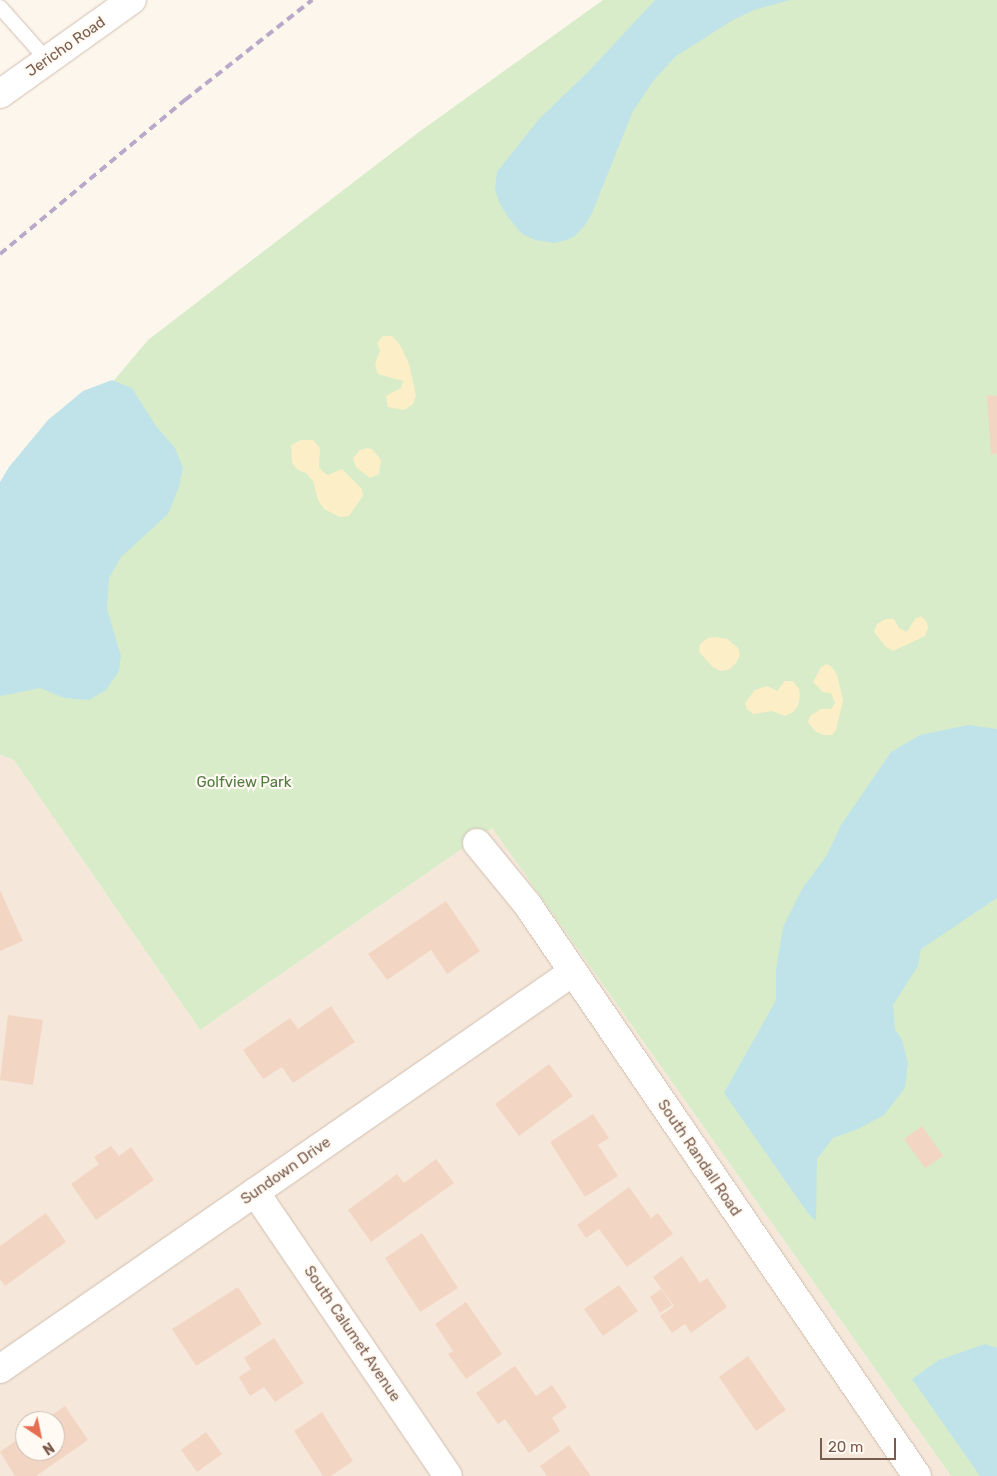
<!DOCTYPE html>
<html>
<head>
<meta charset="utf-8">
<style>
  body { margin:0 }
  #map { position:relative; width:997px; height:1476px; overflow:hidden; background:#fdf6ec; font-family:Rubik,sans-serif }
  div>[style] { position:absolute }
  .residential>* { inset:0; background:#f5e8da }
  .green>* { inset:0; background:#d8ecc9 }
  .sand>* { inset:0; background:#fcefc7 }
  .water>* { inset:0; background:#bfe3e8 }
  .building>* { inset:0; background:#f3d5c3 }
  .roads { filter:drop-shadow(0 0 1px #d1beb0) drop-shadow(0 0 1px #d1beb0) }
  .service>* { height:14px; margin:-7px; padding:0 7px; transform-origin:7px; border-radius:7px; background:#fff }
  .minor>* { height:28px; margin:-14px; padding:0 14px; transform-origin:14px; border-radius:14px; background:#fff }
  .secondary>* { height:28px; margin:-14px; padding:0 14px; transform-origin:14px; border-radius:14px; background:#fff }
  .rail>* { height:4px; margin-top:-2px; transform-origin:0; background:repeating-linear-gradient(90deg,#b9a8c9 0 8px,transparent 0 13px) }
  span { translate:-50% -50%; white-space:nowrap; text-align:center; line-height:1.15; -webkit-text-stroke:4.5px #fffaf3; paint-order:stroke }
  .street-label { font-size:15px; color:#7a5c4d }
  .park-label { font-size:15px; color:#537a41 }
  .north { position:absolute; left:15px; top:1411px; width:50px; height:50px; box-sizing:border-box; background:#fffaf3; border:1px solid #cabbb1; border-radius:50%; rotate:146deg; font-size:14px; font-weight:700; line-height:20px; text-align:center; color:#7a5c4d }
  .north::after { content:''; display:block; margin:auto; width:18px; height:22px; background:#e76f51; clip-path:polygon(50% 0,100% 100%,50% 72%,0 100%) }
  .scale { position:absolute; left:820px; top:1438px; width:76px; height:22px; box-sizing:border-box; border:2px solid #7a5c4d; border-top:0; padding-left:6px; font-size:15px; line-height:18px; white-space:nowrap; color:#7a5c4d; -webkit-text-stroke:4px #fffaf3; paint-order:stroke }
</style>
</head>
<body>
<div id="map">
  <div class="residential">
    <i style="clip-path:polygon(evenodd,0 755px,14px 760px,200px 1030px,492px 828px,951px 1476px,0 1476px,0 755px,25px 1421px,55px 1421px,55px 1451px,25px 1451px,25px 1421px)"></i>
  </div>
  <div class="green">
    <i style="clip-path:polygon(603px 0,997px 0,997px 1476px,951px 1476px,492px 828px,200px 1030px,14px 760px,0 755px,0 516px,148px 340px,419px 132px)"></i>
  </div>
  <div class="sand">
    <i style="clip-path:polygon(383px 336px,392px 336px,400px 345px,409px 364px,416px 395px,413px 404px,404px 410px,388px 407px,386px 396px,401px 388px,403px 381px,378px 374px,375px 365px,380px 350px,377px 343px)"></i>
    <i style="clip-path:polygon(301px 440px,313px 440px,320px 448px,319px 467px,323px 472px,328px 475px,342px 469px,362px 489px,363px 496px,349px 516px,340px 517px,324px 509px,318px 500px,313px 481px,306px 473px,298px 470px,292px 463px,291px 445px)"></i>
    <i style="clip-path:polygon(366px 448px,372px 449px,381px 460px,379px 474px,370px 478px,356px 467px,353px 458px,360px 450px)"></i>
    <i style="clip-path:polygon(921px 616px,927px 622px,928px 628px,925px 636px,893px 651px,886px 647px,874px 632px,877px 624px,886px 619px,894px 619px,899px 628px,907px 632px,915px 619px)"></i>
    <i style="clip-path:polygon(716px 637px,727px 639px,738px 648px,740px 655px,736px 663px,730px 669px,721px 671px,713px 667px,699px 652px,700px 644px,708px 638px)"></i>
    <i style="clip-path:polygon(827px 664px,832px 667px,837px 675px,843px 700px,836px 730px,832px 735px,823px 735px,815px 731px,808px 722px,810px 716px,821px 709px,831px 709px,835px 703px,831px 693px,823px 692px,813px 682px,821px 667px)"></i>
    <i style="clip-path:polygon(785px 681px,793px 681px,799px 689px,800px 696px,798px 706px,793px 712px,785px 716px,772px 711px,753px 714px,747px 709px,745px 703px,755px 690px,767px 686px,777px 691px)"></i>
  </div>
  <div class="water">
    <i style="clip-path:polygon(655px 0,790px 0,754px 10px,733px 20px,676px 56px,654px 80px,633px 111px,592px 213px,585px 225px,575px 236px,567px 240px,554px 243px,535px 240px,521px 233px,508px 217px,499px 202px,495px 189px,497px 172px,539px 119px,588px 72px)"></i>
    <i style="clip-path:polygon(112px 380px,132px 388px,156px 426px,175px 448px,183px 468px,179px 487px,168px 514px,121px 557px,109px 578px,107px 609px,121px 656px,119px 671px,106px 690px,89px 700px,64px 698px,40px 688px,0 696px,0 482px,9px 467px,48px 420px,83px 391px)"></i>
    <i style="clip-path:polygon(968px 725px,997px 729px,997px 898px,921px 949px,918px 966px,893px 1005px,895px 1029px,902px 1040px,908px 1063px,905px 1088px,884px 1115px,858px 1129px,833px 1138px,817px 1159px,816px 1221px,807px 1212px,724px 1093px,776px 1000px,776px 971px,783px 927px,802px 889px,827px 855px,841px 825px,891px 752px,920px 735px)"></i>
    <i style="clip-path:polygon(985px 1344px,997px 1348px,997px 1476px,980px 1476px,912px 1379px,939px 1360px)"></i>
  </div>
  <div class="building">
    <i style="clip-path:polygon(987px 395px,997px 396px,997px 453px,991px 455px)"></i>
    <i style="clip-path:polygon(0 890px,23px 941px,0 951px)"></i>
    <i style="clip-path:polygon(446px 901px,480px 951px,447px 974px,431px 950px,387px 980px,368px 954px)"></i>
    <i style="clip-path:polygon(331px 1006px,355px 1042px,293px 1083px,282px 1067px,263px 1079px,243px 1050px,290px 1018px,298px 1029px)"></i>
    <i style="clip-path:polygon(8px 1015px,43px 1020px,33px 1085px,0 1080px)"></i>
    <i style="clip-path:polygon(549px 1064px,573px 1096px,519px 1136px,495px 1104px)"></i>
    <i style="clip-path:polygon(593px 1114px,609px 1138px,598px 1145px,618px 1176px,585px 1197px,550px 1142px)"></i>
    <i style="clip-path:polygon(922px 1126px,943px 1156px,925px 1168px,904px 1139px)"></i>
    <i style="clip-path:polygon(111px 1146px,119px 1156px,131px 1147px,154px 1180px,96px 1220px,71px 1184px,99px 1164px,94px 1157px)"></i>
    <i style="clip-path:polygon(436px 1159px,454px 1183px,371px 1242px,348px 1210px,397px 1174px,404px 1183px)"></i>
    <i style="clip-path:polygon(629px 1187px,651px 1218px,658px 1213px,673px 1234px,627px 1267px,599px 1229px,586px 1238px,577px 1225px)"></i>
    <i style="clip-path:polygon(46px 1213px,66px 1242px,5px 1286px,0 1279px,0 1246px)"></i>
    <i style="clip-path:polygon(422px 1233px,458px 1288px,420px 1312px,385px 1258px)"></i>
    <i style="clip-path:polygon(682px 1256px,700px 1283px,707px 1278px,727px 1307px,691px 1333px,685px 1324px,672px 1333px,660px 1316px,674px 1306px,653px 1277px)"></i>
    <i style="clip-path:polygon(619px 1285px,638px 1311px,603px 1336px,584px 1309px)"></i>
    <i style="clip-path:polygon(238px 1287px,262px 1324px,196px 1366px,172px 1329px)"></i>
    <i style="clip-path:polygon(661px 1289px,672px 1305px,660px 1313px,650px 1297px)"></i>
    <i style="clip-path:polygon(466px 1302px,502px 1354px,466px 1379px,448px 1354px,453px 1351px,435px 1324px)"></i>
    <i style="clip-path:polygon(274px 1338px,304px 1383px,275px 1402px,264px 1387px,250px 1396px,239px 1377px,251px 1369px,244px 1358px)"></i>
    <i style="clip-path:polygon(748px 1356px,786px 1410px,756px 1431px,719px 1377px)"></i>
    <i style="clip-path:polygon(515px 1366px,536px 1396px,552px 1385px,567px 1407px,552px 1418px,560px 1431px,529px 1453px,505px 1419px,498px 1424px,476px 1393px)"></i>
    <i style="clip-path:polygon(65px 1406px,88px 1440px,36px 1476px,15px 1476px,0 1452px,25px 1434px,25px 1451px,55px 1451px,55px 1421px,44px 1421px)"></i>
    <i style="clip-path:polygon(322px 1412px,353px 1461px,331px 1476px,323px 1476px,294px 1431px)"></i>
    <i style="clip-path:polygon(206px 1432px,222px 1454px,197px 1472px,181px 1450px)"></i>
    <i style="clip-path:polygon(569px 1445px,591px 1476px,547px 1476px,540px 1466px)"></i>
  </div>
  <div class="roads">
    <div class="service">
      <i style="left:0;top:7px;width:71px;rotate:48.4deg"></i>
    </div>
    <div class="minor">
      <i style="left:477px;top:843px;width:79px;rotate:50.7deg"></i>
      <i style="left:527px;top:904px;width:692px;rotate:55.71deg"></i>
      <i style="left:255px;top:1192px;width:343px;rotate:55.8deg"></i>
      <i style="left:0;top:1369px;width:697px;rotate:-34.72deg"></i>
    </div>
    <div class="secondary">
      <i style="left:0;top:94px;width:162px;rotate:-35.5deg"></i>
    </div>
  </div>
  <div class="rail">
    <i style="left:0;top:254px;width:241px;rotate:-39.8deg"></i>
    <i style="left:185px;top:100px;width:162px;rotate:-38.2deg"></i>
  </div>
  <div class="street-label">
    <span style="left:66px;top:47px;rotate:-35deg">Jericho Road</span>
    <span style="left:699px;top:1158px;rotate:56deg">South Randall Road</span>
    <span style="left:286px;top:1171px;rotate:-35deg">Sundown Drive</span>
    <span style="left:352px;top:1334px;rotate:56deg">South Calumet Avenue</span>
  </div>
  <div class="park-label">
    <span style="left:244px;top:783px">Golfview Park</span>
  </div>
  <div class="north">N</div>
  <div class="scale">20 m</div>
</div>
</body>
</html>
